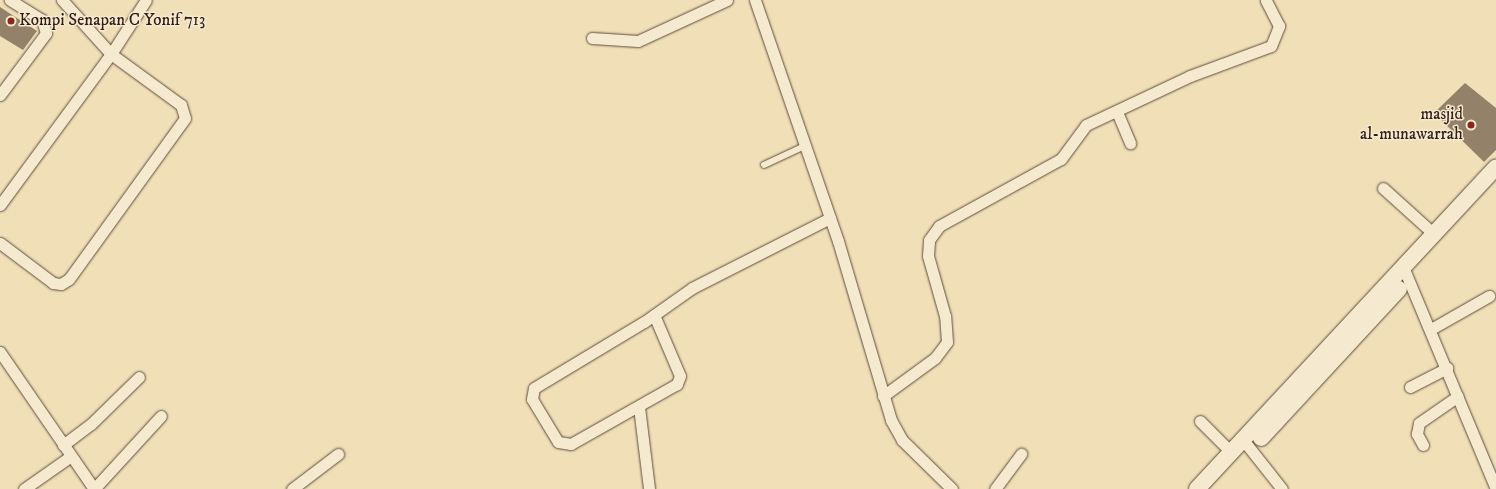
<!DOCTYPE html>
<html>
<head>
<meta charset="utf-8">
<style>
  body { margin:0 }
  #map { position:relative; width:1496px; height:489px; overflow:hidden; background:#f0dfb7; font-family:"IM FELL DW Pica",serif }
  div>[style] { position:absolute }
  .building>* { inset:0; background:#938169 }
  .roads { filter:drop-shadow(0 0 1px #5e4c3d) drop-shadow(0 0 1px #5e4c3d) }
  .lane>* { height:5.5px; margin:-2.75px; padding:0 2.75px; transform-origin:2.75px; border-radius:2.75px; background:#f5ead0 }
  .street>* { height:11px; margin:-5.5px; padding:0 5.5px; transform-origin:5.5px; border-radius:5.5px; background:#f5ead0 }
  .secondary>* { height:16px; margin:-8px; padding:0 8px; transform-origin:8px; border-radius:8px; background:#f5ead0 }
  .dots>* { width:11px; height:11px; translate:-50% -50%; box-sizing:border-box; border:2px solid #f5ead0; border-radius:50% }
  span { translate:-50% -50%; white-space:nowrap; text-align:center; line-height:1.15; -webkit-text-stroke:3px #f5ead0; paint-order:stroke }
  .poi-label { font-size:17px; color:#2e1b14 }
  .left { translate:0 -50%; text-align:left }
  .right { translate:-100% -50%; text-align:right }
</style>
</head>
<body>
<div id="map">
  <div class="building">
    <i style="clip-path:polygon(0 7px,37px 31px,23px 50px,0 36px)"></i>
    <i style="clip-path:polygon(1465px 83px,1496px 108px,1496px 150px,1484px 162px,1434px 113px)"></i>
  </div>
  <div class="roads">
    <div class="lane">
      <i style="left:764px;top:165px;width:45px;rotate:-24.9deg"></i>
    </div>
    <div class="street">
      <i style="left:755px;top:0;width:255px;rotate:71deg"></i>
      <i style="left:838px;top:241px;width:187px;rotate:73.5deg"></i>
      <i style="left:891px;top:420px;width:23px;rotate:61deg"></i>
      <i style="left:902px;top:440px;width:70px;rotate:44.4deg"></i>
      <i style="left:592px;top:38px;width:46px;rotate:3.7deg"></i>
      <i style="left:638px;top:41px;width:98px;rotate:-24.7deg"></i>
      <i style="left:0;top:95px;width:77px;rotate:-53.4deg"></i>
      <i style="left:46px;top:33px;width:14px;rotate:-107deg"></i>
      <i style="left:42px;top:20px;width:38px;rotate:-148deg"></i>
      <i style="left:1117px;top:112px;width:34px;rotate:67deg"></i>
      <i style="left:1383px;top:188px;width:70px;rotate:42.1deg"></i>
      <i style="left:0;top:205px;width:187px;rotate:-53.7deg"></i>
      <i style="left:111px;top:54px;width:64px;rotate:-57.1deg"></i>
      <i style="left:0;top:243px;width:66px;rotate:37deg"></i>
      <i style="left:53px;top:283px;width:8px;rotate:7deg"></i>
      <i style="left:61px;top:284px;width:9px;rotate:-32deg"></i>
      <i style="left:69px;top:279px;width:198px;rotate:-54.2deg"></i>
      <i style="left:185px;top:118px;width:14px;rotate:-107deg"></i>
      <i style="left:181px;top:105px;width:87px;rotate:-143.9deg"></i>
      <i style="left:111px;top:54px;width:73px;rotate:-132.2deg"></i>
      <i style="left:1404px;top:269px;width:238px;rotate:67.3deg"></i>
      <i style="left:654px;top:315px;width:66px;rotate:66.9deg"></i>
      <i style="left:680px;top:376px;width:9px;rotate:111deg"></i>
      <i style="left:677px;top:384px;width:122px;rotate:150.5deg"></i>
      <i style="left:571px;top:444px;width:13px;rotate:-171deg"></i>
      <i style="left:558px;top:442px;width:50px;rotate:-121.2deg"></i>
      <i style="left:532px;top:399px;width:11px;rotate:-80deg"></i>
      <i style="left:534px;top:388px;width:128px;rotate:-31deg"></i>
      <i style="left:644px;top:322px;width:59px;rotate:-35.3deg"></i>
      <i style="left:692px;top:288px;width:155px;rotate:-26.9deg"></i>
      <i style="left:1431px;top:329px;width:67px;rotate:-29.6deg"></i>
      <i style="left:0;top:352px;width:166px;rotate:55.5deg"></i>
      <i style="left:1410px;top:387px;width:42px;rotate:-27.2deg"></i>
      <i style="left:883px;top:396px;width:64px;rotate:-36.2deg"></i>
      <i style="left:935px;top:358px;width:20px;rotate:-53deg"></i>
      <i style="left:947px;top:342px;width:26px;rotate:-94deg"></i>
      <i style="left:945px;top:316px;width:62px;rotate:-105.8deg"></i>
      <i style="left:928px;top:256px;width:16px;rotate:-86deg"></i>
      <i style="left:929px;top:240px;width:17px;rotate:-54deg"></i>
      <i style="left:939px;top:226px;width:139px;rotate:-28.8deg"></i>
      <i style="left:1061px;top:159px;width:42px;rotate:-53.7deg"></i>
      <i style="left:1086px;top:125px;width:115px;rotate:-25.2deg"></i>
      <i style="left:1190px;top:76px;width:86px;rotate:-20.3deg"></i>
      <i style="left:1271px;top:46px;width:22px;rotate:-68deg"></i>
      <i style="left:1279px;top:26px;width:29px;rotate:-117deg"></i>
      <i style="left:639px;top:407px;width:83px;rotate:83deg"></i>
      <i style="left:1200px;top:421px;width:45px;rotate:45deg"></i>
      <i style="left:1244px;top:441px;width:61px;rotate:51.6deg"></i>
      <i style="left:63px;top:445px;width:35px;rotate:-37deg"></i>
      <i style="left:91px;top:424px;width:67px;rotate:-44.4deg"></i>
      <i style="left:1423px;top:445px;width:13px;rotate:-119deg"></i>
      <i style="left:1417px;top:434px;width:11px;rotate:-80deg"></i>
      <i style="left:1419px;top:423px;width:47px;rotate:-34.7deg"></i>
      <i style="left:24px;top:489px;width:57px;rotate:-35.1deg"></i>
      <i style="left:94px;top:489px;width:99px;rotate:-47.5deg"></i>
      <i style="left:292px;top:489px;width:58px;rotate:-37.3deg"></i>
      <i style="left:995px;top:489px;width:44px;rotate:-53.4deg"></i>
    </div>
    <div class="secondary">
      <i style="left:1261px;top:438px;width:203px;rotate:-47.2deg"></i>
      <i style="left:1197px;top:489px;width:439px;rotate:-47.1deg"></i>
    </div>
  </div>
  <div class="dots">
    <i style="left:11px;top:21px;background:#8f2418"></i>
    <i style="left:1471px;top:125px;background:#8f2418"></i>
  </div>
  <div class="poi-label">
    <span class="left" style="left:19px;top:21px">Kompi Senapan C Yonif 713</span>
    <span class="right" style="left:1463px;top:125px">masjid<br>al-munawarrah</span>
  </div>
</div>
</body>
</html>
